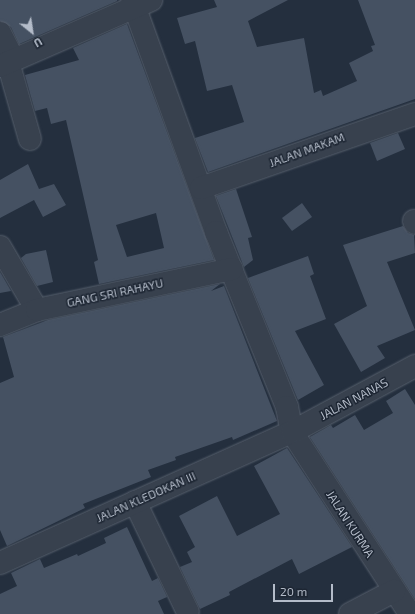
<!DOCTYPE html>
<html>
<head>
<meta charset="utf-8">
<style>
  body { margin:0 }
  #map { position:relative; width:415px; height:614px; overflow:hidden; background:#242f3e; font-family:"Exo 2",sans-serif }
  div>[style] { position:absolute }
  .building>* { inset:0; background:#455162 }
  .roads { filter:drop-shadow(0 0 1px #565f6c) drop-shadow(0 0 1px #565f6c) }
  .minor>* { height:22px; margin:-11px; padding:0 11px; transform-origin:11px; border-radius:11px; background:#38414e }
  span { translate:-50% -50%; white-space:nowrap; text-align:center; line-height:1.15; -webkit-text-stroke:3px #1d2633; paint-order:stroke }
  .street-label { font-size:12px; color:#b4bcc9 }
  .north { position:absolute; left:12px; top:12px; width:40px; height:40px; -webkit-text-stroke:3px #1d2633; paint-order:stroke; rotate:150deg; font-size:11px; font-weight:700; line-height:16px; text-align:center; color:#b4bcc9 }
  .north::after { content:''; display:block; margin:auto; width:14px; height:18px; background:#b4bcc9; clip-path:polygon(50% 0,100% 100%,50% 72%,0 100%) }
  .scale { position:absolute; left:273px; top:584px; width:60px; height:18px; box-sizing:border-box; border:2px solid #b4bcc9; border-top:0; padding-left:5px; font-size:12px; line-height:14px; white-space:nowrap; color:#b4bcc9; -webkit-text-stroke:3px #1d2633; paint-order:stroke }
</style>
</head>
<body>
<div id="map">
  <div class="building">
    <i style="clip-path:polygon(0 0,117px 0,117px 1px,19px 44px,11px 27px,0 21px)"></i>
    <i style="clip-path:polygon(214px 0,288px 0,248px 21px,257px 47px,304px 38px,314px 93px,321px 90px,323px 96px,357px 81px,349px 63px,373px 51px,371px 46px,375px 45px,358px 0,415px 0,415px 99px,208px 172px,195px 138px,244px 122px,232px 85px,207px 91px,195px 41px,185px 44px,177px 18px,217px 7px)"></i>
    <i style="clip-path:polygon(evenodd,127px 24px,214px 260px,99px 284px,94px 262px,98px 260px,66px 120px,51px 124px,47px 108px,35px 111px,25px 75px,79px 60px,73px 48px,127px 24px,156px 213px,164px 248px,127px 257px,116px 225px,156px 213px)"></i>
    <i style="clip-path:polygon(398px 133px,405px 149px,377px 161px,370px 143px)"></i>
    <i style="clip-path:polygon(28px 164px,39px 189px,54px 184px,66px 205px,43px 217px,34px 200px,0 218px,0 180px)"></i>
    <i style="clip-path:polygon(236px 189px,252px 237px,248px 238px,253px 260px,244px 267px,216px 196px)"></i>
    <i style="clip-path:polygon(302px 203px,312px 217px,292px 231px,282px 218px)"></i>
    <i style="clip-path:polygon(403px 226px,408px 233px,414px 235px,415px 253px,387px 262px,415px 330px,377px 346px,385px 358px,361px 372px,334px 324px,367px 306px,343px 245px)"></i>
    <i style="clip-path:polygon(46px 250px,53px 282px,37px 286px,21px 258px,26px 254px)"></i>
    <i style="clip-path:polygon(308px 256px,314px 274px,310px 276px,326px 319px,295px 331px,324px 385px,298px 400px,248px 278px)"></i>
    <i style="clip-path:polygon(0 272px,11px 291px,0 293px)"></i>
    <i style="clip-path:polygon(220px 284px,211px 291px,224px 286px,277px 421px,233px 440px,232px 437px,175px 457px,176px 460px,148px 470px,151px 477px,83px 504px,85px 508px,7px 546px,0 530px,0 383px,14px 377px,3px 337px,48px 320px)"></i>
    <i style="clip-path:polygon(405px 389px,415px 405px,415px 599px,310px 437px,331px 425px,333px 428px,355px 415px,364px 430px,393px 413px,386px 401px)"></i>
    <i style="clip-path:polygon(287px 448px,352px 547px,299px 574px,292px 559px,229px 592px,230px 595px,200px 609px,180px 567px,192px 562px,187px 552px,195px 547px,179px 516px,217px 496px,237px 536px,280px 514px,254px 466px)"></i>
    <i style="clip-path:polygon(127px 527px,152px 581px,158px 578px,167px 597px,158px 601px,164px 614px,0 614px,0 594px,17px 586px,11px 573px,40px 559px,44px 568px,77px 554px,78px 556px,106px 543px,104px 538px)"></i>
  </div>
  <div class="roads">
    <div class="minor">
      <i style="left:132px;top:0;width:247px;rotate:70.1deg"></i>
      <i style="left:216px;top:232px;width:189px;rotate:67.9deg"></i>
      <i style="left:287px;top:407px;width:25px;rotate:79deg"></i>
      <i style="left:292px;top:432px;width:217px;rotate:57deg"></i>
      <i style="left:0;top:33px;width:29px;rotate:63deg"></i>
      <i style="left:8px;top:62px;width:80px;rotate:74.1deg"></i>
      <i style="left:0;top:66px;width:165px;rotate:-23.6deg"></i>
      <i style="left:201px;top:188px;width:226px;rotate:-19.1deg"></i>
      <i style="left:414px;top:221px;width:2px;rotate:63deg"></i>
      <i style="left:0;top:247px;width:73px;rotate:59.6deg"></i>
      <i style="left:0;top:325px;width:40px;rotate:-22deg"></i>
      <i style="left:37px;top:310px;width:199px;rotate:-11.9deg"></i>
      <i style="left:135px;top:502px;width:122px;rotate:64.3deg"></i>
      <i style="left:0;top:563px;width:320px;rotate:-24.2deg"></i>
      <i style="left:292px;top:432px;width:140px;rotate:-28.2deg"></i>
      <i style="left:350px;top:614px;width:50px;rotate:-27.6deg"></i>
    </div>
  </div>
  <div class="street-label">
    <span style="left:307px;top:150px;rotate:-20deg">JALAN MAKAM</span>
    <span style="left:115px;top:293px;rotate:-12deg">GANG SRI RAHAYU</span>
    <span style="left:354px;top:399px;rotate:-28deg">JALAN NANAS</span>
    <span style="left:146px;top:497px;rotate:-24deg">JALAN KLEDOKAN III</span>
    <span style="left:350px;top:524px;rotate:57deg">JALAN KURMA</span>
  </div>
  <div class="north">U</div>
  <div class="scale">20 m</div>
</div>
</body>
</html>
